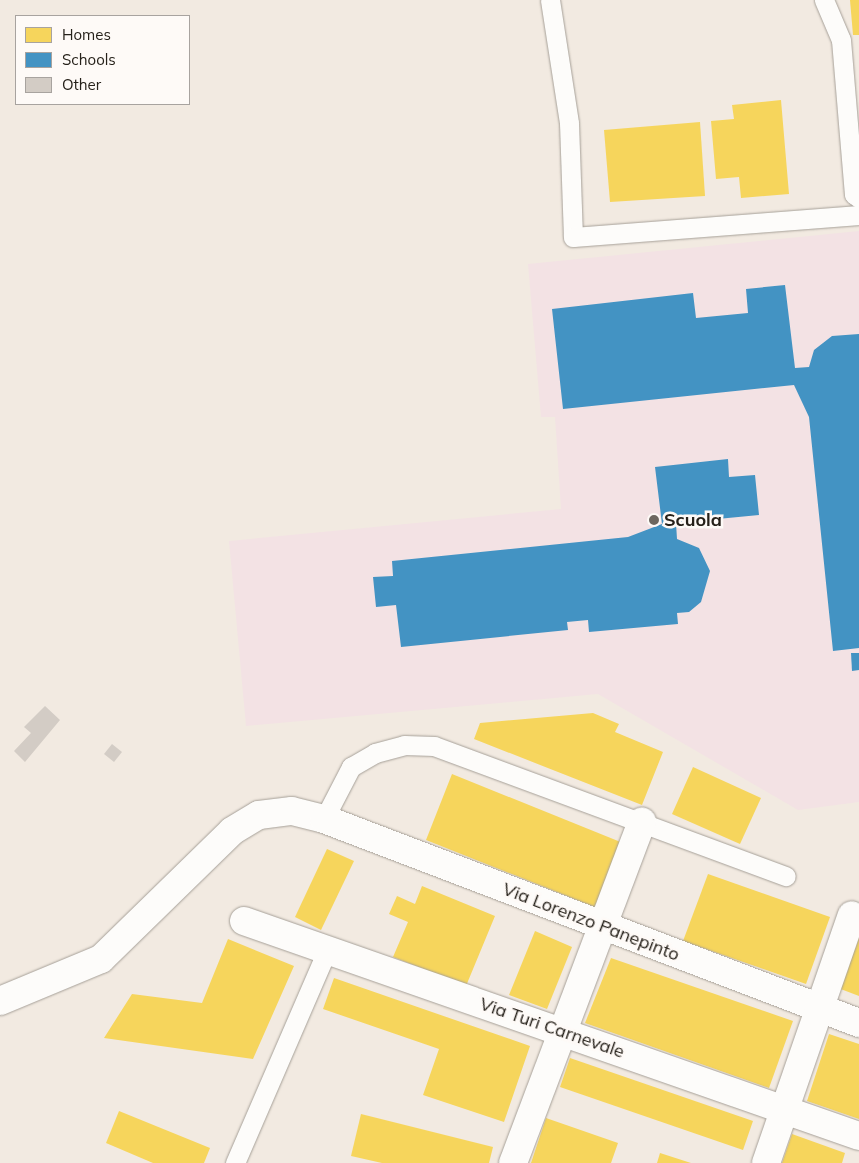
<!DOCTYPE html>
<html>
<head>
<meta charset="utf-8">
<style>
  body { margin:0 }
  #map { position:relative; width:859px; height:1163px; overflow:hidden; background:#f2eae1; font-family:Mulish,sans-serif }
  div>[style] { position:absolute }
  .education>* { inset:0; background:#f3e2e4 }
  .homes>* { inset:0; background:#f6d55c }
  .schools>* { inset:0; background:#4393c3 }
  .building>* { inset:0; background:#d3ccc5 }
  .roads { filter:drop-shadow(0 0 1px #a6a098) drop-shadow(0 0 1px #a6a098) }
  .lane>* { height:19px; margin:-9.5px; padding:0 9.5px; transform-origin:9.5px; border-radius:9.5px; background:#fdfcfa }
  .street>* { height:28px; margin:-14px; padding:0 14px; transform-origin:14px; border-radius:14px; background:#fdfcfa }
  .dots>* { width:14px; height:14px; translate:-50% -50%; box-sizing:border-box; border:2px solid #fefaf7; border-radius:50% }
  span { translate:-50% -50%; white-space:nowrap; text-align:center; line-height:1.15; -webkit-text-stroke:5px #fefaf7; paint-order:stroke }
  .poi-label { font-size:18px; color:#26211a; font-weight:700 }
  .left { translate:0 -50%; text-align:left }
  .street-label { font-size:18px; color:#26211a }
  .legend { position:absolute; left:15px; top:15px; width:175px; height:90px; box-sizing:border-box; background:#fefaf7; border:1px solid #a8a39f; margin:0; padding:6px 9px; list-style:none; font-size:15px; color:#26211a }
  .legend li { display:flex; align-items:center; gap:10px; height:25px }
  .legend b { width:25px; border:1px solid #a8a39f }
</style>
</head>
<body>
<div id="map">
  <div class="education">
    <i style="clip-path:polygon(859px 231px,859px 802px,798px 810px,598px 694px,246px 726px,229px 541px,561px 509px,555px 417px,541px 417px,528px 264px)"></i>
  </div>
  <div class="homes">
    <i style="clip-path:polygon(850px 0,859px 0,859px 35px,853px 35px)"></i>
    <i style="clip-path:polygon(781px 100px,789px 194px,741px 198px,739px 177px,716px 179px,711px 121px,734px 119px,732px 105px)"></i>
    <i style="clip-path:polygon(700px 122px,705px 196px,610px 202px,604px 130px)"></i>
    <i style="clip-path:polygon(593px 713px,619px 724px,615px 732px,663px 752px,642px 805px,474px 739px,480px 723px)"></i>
    <i style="clip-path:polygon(693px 767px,761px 798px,740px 844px,672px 814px)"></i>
    <i style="clip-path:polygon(452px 774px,623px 843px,597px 908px,426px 840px)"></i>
    <i style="clip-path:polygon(327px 849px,354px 861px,321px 930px,295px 917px)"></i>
    <i style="clip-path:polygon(708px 874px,830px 917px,806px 984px,683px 941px)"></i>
    <i style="clip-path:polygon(422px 886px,495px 916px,466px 986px,393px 957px,408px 922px,389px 914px,397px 896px,415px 904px)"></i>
    <i style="clip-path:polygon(535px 931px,572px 947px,547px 1009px,509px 995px)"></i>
    <i style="clip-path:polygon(859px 934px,859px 996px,838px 988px)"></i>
    <i style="clip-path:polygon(228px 939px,294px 966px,253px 1059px,104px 1038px,132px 994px,202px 1003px)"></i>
    <i style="clip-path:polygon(611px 958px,793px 1021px,769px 1088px,585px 1023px)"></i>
    <i style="clip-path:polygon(334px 978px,530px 1046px,504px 1122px,423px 1095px,439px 1049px,323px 1009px)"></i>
    <i style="clip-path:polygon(829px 1034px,859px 1044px,859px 1119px,807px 1101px)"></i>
    <i style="clip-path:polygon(570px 1058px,753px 1121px,743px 1150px,560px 1087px)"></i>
    <i style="clip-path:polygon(119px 1111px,210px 1148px,204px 1163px,153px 1163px,106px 1143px)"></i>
    <i style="clip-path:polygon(361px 1114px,493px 1147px,489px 1163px,382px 1163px,351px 1156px)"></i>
    <i style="clip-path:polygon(546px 1118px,618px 1143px,611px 1163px,531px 1163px)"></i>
    <i style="clip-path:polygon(792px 1134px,845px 1153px,842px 1163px,782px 1163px)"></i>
    <i style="clip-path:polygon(660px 1153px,691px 1163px,657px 1163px)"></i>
  </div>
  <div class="schools">
    <i style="clip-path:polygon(785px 285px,795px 368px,809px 367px,814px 350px,832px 336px,859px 334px,859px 648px,833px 651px,809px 417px,794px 385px,563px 409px,552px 309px,693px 293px,696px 318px,748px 313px,746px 289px)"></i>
    <i style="clip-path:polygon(728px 459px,729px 477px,755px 475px,759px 515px,676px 523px,677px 539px,699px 548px,710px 571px,701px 602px,689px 612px,677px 613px,678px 624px,589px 632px,588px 620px,567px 622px,568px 630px,401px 647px,396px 605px,376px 607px,373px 577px,393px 576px,392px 561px,628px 537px,662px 524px,655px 467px)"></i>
    <i style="clip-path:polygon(851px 653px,859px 653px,859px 670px,852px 671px)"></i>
  </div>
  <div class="building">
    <i style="clip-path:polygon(45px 706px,60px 720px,25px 762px,14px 751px,31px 733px,24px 727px)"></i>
    <i style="clip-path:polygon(112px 744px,122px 752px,114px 762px,104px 754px)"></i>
  </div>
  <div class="roads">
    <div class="lane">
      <i style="left:550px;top:0;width:124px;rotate:81.2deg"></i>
      <i style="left:569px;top:123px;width:114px;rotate:88deg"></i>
      <i style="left:573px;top:237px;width:287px;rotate:-4.4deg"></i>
      <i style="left:824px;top:0;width:43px;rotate:67deg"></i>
      <i style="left:841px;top:40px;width:155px;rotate:85.2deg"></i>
      <i style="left:854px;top:194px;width:6px;rotate:39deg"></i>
      <i style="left:324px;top:819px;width:59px;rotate:-62.6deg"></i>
      <i style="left:351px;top:767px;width:28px;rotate:-30deg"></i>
      <i style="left:375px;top:753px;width:30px;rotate:-15deg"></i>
      <i style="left:404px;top:745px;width:30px;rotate:2deg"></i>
      <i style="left:434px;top:746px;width:375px;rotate:20.3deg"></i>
      <i style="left:235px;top:1163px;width:232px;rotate:-66.6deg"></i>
    </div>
    <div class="street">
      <i style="left:244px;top:921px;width:651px;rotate:19.27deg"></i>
      <i style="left:0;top:1001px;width:109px;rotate:-22.6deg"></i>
      <i style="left:101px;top:959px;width:183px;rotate:-44.3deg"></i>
      <i style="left:232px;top:831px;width:31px;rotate:-31deg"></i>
      <i style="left:259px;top:815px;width:33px;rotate:-7deg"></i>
      <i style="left:292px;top:811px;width:33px;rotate:14deg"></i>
      <i style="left:324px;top:819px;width:573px;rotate:20.87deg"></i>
      <i style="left:513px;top:1163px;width:365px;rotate:-69.3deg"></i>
      <i style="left:766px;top:1163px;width:262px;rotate:-70.9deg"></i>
    </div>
  </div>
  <div class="dots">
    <i style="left:654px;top:520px;background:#6d6760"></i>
  </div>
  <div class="poi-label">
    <span class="left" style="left:664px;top:520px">Scuola</span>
  </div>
  <div class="street-label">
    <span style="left:591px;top:922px;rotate:21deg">Via Lorenzo Panepinto</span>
    <span style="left:552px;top:1028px;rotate:19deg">Via Turi Carnevale</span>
  </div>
  <ul class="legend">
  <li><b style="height:14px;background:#f6d55c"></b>Homes</li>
  <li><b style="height:14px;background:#4393c3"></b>Schools</li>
  <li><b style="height:14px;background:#d3ccc5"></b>Other</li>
  </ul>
</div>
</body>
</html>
